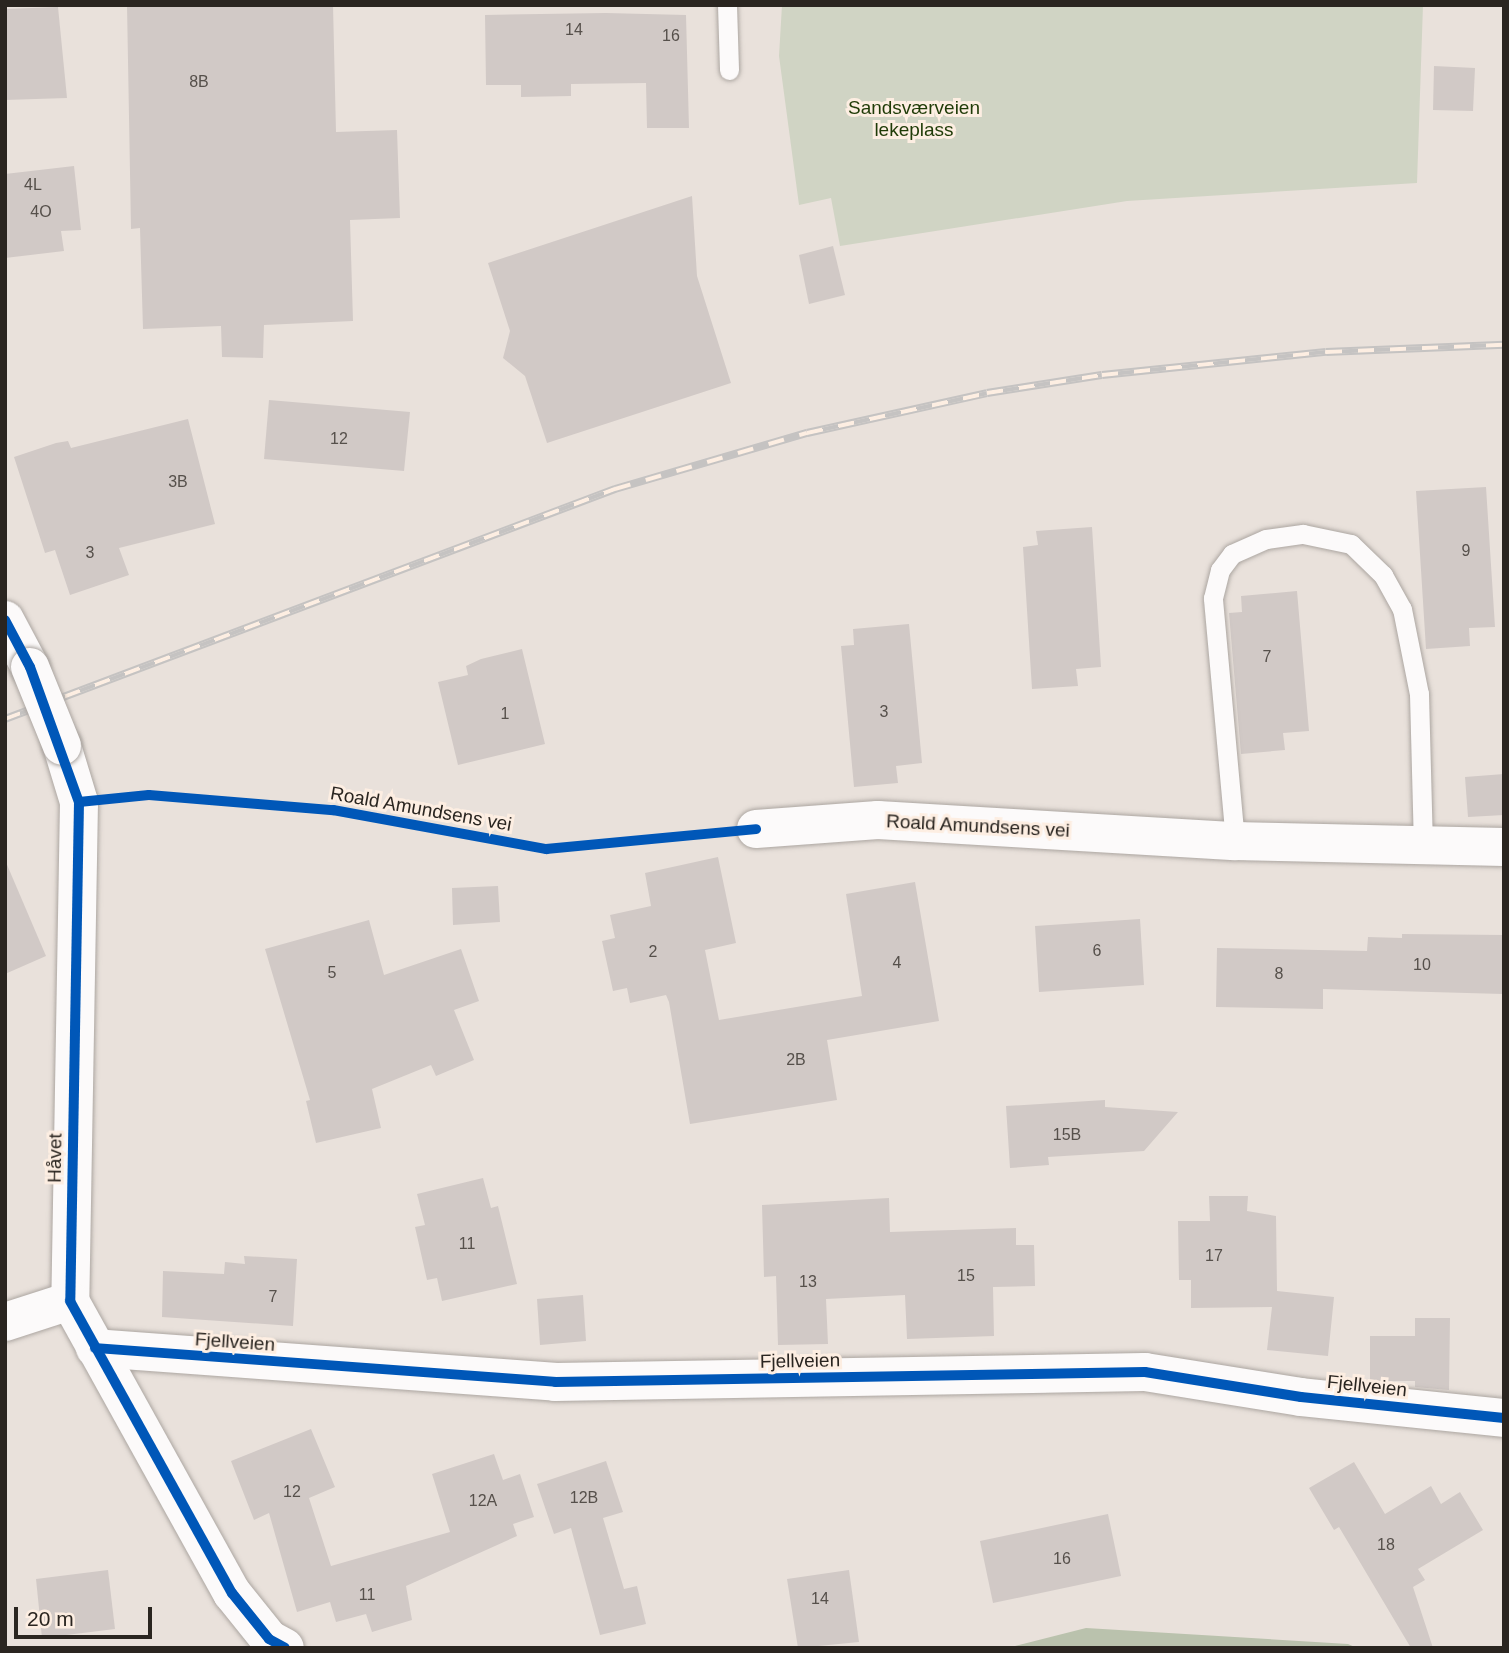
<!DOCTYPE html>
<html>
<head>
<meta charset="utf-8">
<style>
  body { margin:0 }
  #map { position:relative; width:1509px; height:1653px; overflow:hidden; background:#e9e1db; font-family:Arial,sans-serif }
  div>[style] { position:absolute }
  .green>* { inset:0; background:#d0d4c4 }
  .forest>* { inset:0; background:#bac2ad }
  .building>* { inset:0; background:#d1c9c6 }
  .roads { filter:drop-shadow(0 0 2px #aca6a1) drop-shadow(0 0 2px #aca6a1) }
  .service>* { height:19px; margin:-9.5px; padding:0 9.5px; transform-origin:9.5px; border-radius:9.5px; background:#fcfafa }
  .minor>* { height:38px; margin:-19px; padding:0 19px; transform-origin:19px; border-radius:19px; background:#fcfafa }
  .rail>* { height:8px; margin-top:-4px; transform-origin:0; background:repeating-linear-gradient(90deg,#fdeee2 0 16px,#c5c3c2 0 32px); box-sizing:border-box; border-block:2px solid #c5c3c2 }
  .bridges { filter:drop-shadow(0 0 2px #aca6a1) drop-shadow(0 0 2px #aca6a1) }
  .minor-bridge>* { height:38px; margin:-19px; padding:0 19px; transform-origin:19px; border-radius:19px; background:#fcfafa }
  .cycleway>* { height:10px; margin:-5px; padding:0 5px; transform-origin:5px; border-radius:5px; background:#0057b8 }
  span { translate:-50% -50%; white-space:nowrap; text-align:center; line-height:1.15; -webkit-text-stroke:6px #fdeee2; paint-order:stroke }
  .number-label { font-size:16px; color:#56504b }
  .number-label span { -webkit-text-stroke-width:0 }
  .park-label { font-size:19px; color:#1f3b07 }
  .street-label { font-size:19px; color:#2a2520 }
  .frame { position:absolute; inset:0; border:7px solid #2a2520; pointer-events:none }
  .scale { position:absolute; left:14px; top:1607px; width:138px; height:32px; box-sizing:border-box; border:4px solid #2a2520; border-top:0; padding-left:9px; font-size:21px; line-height:24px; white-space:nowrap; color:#2a2520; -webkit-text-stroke:5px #fdeee2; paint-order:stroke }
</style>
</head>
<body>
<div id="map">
  <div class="green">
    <i style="clip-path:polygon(782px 5px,1423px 5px,1417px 183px,1127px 201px,840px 246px,831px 198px,799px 205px,779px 56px)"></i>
  </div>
  <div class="forest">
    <i style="clip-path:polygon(1086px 1628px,1348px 1644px,1357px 1648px,1007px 1648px)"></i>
  </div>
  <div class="building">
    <i style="clip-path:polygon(127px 5px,333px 5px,336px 132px,397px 130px,400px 218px,350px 220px,353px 321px,264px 325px,263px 358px,222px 357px,221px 326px,143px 329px,140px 228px,131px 229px)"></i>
    <i style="clip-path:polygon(58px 7px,67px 98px,5px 100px,5px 9px)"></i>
    <i style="clip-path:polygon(606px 13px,686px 15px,689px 128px,647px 128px,646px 83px,571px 84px,571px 96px,521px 97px,521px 85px,486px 85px,485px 15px)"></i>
    <i style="clip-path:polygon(1434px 66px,1475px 68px,1473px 111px,1433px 110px)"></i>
    <i style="clip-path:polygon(74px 166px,81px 230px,61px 231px,64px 251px,5px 258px,5px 174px)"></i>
    <i style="clip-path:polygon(692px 196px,697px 276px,731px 383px,547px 443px,525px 376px,503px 358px,510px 331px,488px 263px)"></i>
    <i style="clip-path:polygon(833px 246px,845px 295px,809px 304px,799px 255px)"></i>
    <i style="clip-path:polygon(269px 400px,410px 412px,404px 471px,264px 459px)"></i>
    <i style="clip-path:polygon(188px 419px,215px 524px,119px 548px,129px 575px,70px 595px,55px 550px,45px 553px,14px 457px,56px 443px,68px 441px,71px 448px)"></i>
    <i style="clip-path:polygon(1486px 487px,1495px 627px,1469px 628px,1470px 646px,1426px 649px,1416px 491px)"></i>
    <i style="clip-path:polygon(1092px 527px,1101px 667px,1076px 669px,1078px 686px,1032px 689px,1023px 547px,1038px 545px,1036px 531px)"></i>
    <i style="clip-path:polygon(1297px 591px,1309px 731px,1283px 733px,1285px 750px,1241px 754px,1229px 613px,1242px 612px,1241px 596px)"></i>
    <i style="clip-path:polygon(909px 624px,922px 763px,896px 766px,898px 783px,854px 787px,841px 646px,854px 645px,853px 629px)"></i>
    <i style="clip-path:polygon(522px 649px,545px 744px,458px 765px,438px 682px,468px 675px,466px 666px,481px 659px)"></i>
    <i style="clip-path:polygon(1504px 774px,1504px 815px,1468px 817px,1465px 777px)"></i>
    <i style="clip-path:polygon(718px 857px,736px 943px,705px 950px,719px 1020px,862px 996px,846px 894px,915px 882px,939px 1021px,827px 1040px,837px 1100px,690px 1124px,669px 1002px,666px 995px,630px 1003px,627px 988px,613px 991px,602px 941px,615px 938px,610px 915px,651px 906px,645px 873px)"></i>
    <i style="clip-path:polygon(5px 860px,46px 956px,5px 974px)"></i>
    <i style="clip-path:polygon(498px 886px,500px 922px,453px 925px,452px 888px)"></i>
    <i style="clip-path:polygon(1140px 919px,1144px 985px,1039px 992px,1035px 926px)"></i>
    <i style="clip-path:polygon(369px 920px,384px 975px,461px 949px,479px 1001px,454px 1010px,474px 1060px,436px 1076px,431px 1065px,372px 1089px,381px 1128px,316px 1143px,306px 1101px,310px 1100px,265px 949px)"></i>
    <i style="clip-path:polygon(1402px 934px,1504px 935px,1503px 994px,1323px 989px,1323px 1009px,1216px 1007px,1217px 948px,1367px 951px,1368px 937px,1402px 938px)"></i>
    <i style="clip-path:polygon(1105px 1100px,1105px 1107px,1178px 1112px,1144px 1151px,1048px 1157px,1049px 1165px,1010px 1168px,1006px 1106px)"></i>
    <i style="clip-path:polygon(483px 1178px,491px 1208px,498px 1206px,517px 1284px,442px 1301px,437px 1278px,427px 1280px,415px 1227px,425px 1225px,417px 1194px)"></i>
    <i style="clip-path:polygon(1209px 1196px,1248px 1196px,1247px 1211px,1276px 1216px,1277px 1291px,1334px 1297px,1328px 1356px,1267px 1350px,1272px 1307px,1191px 1308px,1191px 1280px,1179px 1280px,1178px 1221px,1210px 1221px)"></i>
    <i style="clip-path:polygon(889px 1198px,890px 1232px,1016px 1228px,1016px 1245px,1034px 1245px,1035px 1286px,993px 1287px,994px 1336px,907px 1339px,905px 1295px,826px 1299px,828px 1344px,778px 1345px,776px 1276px,764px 1277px,762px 1205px)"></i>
    <i style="clip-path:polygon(244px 1256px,297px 1259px,293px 1326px,162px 1317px,163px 1271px,224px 1274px,225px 1262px,245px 1264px)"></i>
    <i style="clip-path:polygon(583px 1295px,586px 1341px,540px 1345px,537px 1299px)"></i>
    <i style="clip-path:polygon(1415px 1318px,1450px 1318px,1449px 1390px,1415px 1387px,1415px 1381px,1370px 1381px,1370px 1336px,1415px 1336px)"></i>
    <i style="clip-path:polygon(311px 1429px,335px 1487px,309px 1498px,331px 1566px,450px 1532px,432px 1474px,494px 1454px,503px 1480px,520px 1474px,534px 1517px,513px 1524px,517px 1536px,406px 1586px,412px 1620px,372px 1632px,366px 1614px,336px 1622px,330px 1602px,297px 1612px,269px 1513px,254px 1520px,231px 1461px)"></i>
    <i style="clip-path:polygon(606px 1461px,623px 1512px,603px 1518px,624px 1589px,637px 1586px,646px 1624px,600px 1635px,571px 1528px,554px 1534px,537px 1484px)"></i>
    <i style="clip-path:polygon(1354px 1462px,1385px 1514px,1431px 1486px,1441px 1504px,1460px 1492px,1483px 1530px,1418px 1569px,1425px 1580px,1413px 1587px,1433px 1648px,1411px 1648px,1339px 1527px,1334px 1530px,1309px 1488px)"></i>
    <i style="clip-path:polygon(1108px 1514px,1121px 1576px,993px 1603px,980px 1541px)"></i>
    <i style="clip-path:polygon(108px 1570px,115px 1629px,42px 1638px,36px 1579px)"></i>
    <i style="clip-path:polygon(849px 1570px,859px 1642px,798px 1648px,787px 1579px)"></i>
  </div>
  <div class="roads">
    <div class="service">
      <i style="left:727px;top:5px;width:65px;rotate:88.2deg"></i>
      <i style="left:1235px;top:841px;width:244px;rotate:-95.2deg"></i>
      <i style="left:1213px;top:598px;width:29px;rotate:-76deg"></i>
      <i style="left:1220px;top:570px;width:20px;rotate:-53deg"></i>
      <i style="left:1232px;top:554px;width:37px;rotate:-24deg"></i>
      <i style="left:1266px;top:539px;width:37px;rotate:-8deg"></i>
      <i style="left:1303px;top:534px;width:49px;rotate:11.8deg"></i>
      <i style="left:1351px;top:544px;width:45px;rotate:44.1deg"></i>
      <i style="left:1383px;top:575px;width:39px;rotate:61deg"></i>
      <i style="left:1402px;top:609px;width:87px;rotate:78.7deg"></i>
      <i style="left:1419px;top:694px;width:153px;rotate:88.5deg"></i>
    </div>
    <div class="minor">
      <i style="left:5px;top:620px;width:53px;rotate:62deg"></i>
      <i style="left:62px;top:746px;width:59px;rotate:73.1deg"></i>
      <i style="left:79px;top:802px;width:499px;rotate:91deg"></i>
      <i style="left:70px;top:1301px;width:334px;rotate:61deg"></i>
      <i style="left:232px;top:1593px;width:59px;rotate:51.2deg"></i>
      <i style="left:269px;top:1639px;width:18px;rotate:29deg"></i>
      <i style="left:756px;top:829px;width:122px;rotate:-4.2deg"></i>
      <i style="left:878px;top:820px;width:358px;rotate:3.4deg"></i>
      <i style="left:1235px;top:841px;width:269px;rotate:1.3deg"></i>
      <i style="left:5px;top:1322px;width:68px;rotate:-17.9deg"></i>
      <i style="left:95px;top:1348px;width:461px;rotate:4.2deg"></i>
      <i style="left:555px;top:1382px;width:590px;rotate:-0.97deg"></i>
      <i style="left:1145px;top:1372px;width:158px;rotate:9.1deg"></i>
      <i style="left:1301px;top:1397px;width:204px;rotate:5.9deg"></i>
    </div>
  </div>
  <div class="rail">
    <i style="left:5px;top:719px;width:652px;rotate:-20.66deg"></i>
    <i style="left:615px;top:489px;width:200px;rotate:-16.3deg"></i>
    <i style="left:807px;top:433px;width:184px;rotate:-12.5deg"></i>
    <i style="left:987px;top:393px;width:116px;rotate:-8.9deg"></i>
    <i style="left:1102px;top:375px;width:225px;rotate:-5.9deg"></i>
    <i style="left:1326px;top:352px;width:178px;rotate:-2.3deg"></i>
  </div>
  <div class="bridges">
    <div class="minor-bridge">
      <i style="left:30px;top:667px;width:85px;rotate:67.9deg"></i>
    </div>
  </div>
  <div class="cycleway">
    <i style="left:5px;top:620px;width:53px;rotate:62deg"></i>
    <i style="left:30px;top:667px;width:144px;rotate:70.1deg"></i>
    <i style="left:79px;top:802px;width:499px;rotate:91deg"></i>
    <i style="left:70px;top:1301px;width:334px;rotate:61deg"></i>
    <i style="left:232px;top:1593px;width:59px;rotate:51.2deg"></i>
    <i style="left:269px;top:1639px;width:18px;rotate:29deg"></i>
    <i style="left:79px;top:802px;width:70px;rotate:-5.7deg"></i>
    <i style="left:149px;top:795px;width:185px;rotate:4.7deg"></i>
    <i style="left:333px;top:810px;width:217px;rotate:10.4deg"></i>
    <i style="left:546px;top:849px;width:211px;rotate:-5.4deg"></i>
    <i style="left:95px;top:1348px;width:461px;rotate:4.2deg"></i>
    <i style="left:555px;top:1382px;width:590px;rotate:-0.97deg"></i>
    <i style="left:1145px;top:1372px;width:158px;rotate:9.1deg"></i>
    <i style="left:1301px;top:1397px;width:204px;rotate:5.9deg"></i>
  </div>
  <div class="number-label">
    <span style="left:574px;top:30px">14</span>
    <span style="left:671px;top:36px">16</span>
    <span style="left:199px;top:82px">8B</span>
    <span style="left:33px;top:185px">4L</span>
    <span style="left:41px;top:212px">4O</span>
    <span style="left:339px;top:439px">12</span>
    <span style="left:178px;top:482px">3B</span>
    <span style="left:1466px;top:551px">9</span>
    <span style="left:90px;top:553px">3</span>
    <span style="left:1267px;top:657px">7</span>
    <span style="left:884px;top:712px">3</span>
    <span style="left:505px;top:714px">1</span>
    <span style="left:1097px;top:951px">6</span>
    <span style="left:653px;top:952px">2</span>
    <span style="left:897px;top:963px">4</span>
    <span style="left:1422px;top:965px">10</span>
    <span style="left:332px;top:973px">5</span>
    <span style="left:1279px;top:974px">8</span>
    <span style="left:796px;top:1060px">2B</span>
    <span style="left:1067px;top:1135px">15B</span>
    <span style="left:467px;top:1244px">11</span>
    <span style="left:1214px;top:1256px">17</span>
    <span style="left:966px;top:1276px">15</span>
    <span style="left:808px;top:1282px">13</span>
    <span style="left:273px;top:1297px">7</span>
    <span style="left:292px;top:1492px">12</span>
    <span style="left:584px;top:1498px">12B</span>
    <span style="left:483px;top:1501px">12A</span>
    <span style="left:1386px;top:1545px">18</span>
    <span style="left:1062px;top:1559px">16</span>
    <span style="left:367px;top:1595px">11</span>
    <span style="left:820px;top:1599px">14</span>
  </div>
  <div class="park-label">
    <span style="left:914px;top:119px">Sandsværveien<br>lekeplass</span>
  </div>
  <div class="street-label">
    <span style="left:421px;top:809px;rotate:10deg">Roald Amundsens vei</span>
    <span style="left:978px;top:826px;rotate:3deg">Roald Amundsens vei</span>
    <span style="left:55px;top:1158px;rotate:-89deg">Håvet</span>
    <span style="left:235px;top:1342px;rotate:4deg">Fjellveien</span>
    <span style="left:800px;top:1361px;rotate:-1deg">Fjellveien</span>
    <span style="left:1367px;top:1386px;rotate:6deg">Fjellveien</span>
  </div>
  <div class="frame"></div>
  <div class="scale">20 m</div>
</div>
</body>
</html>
